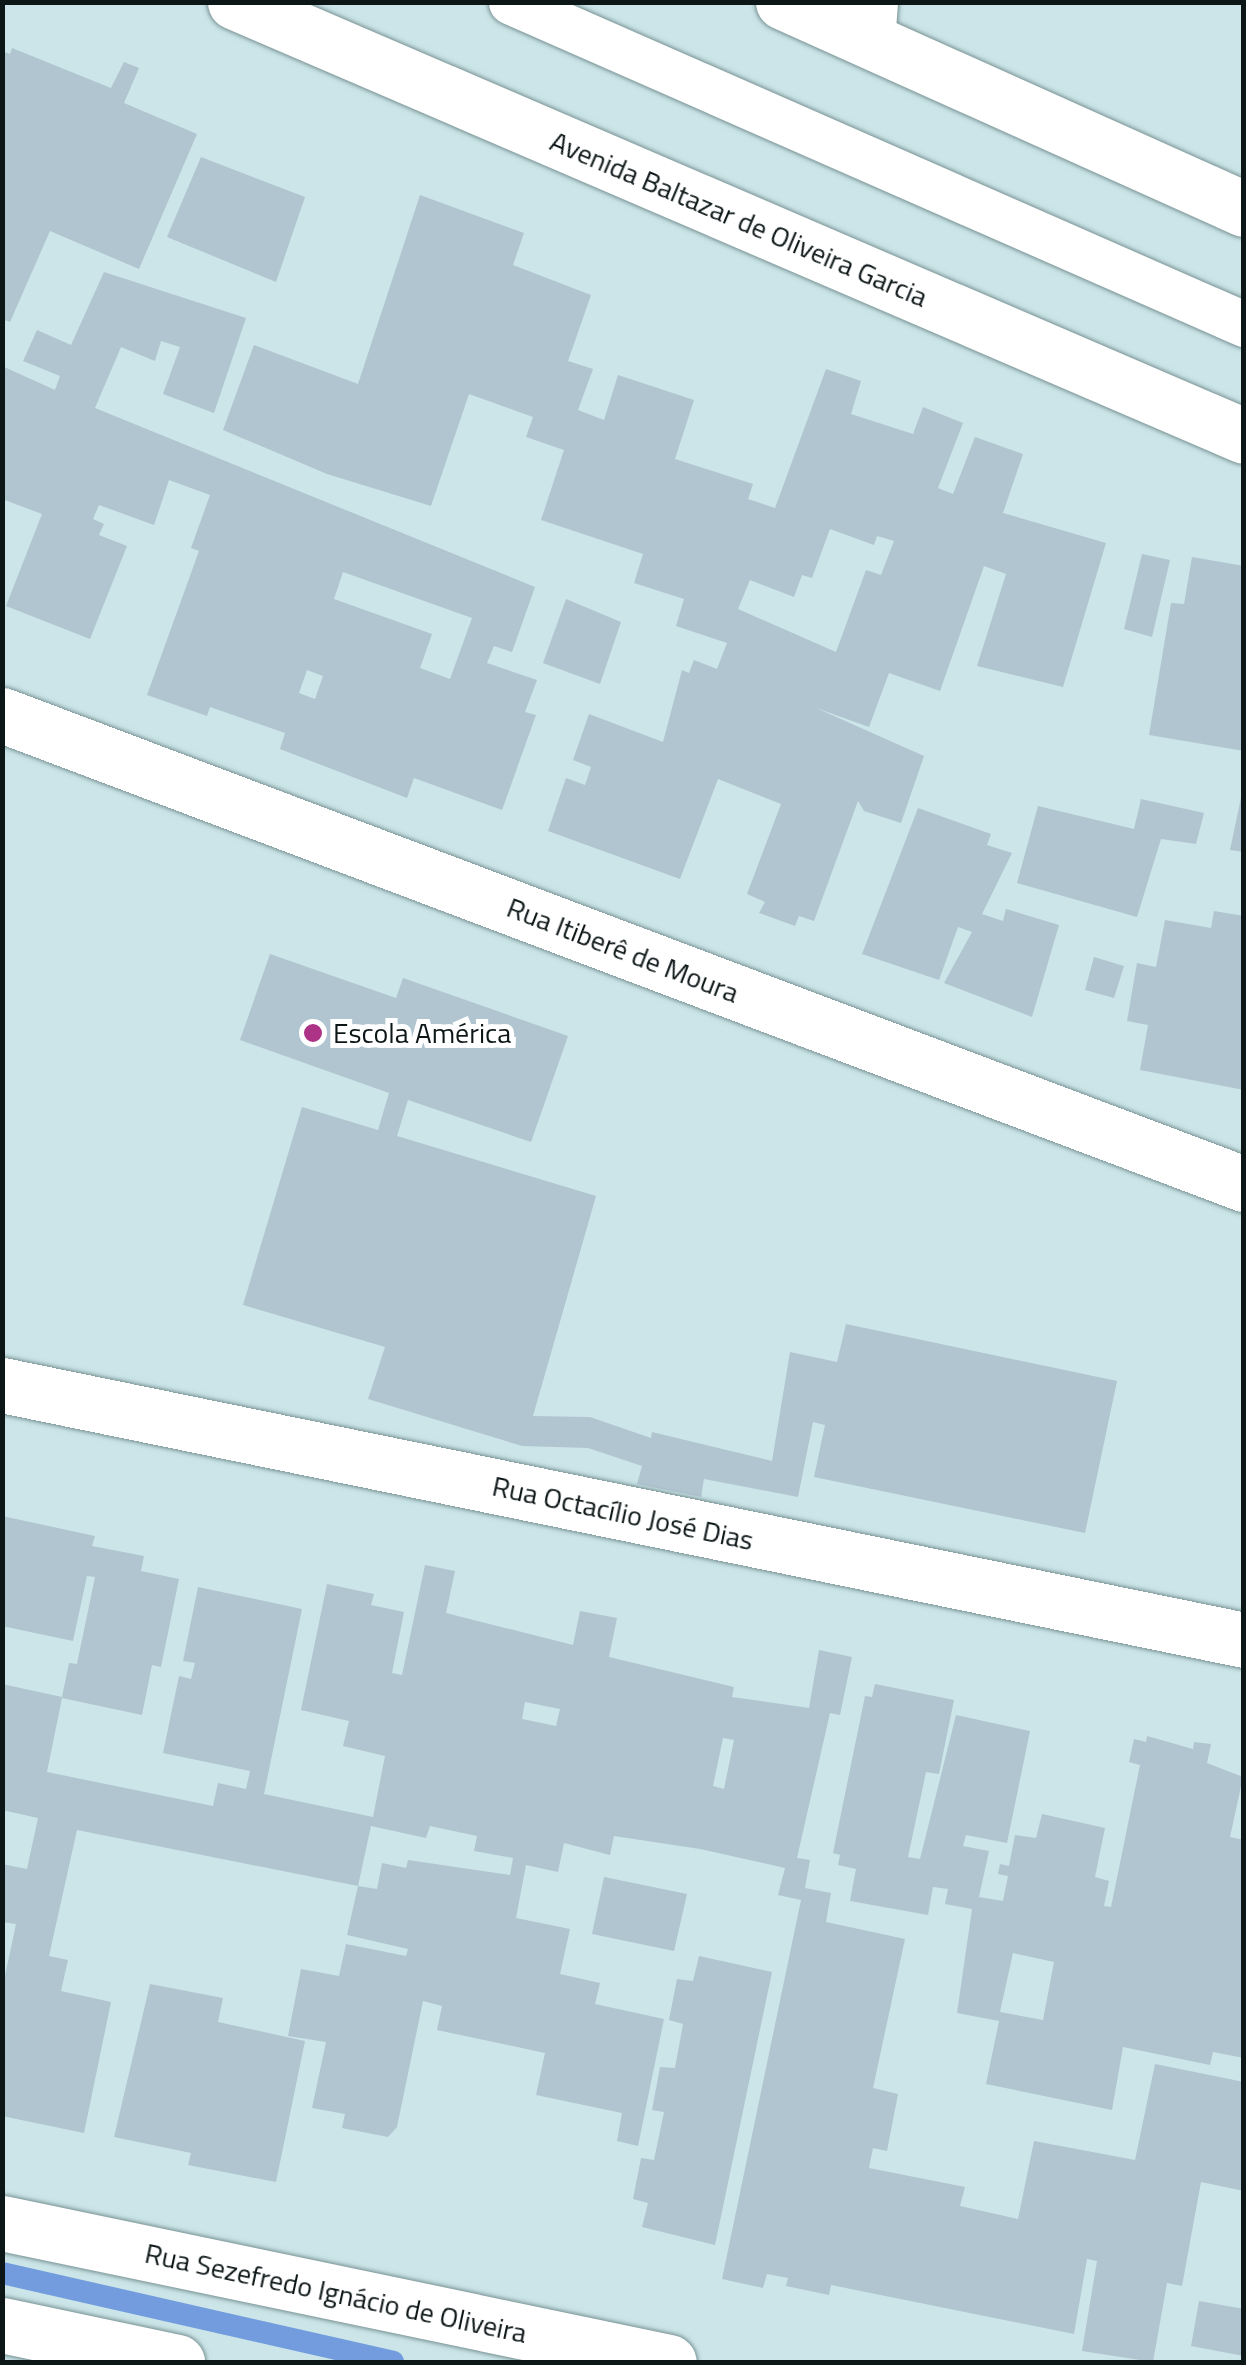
<!DOCTYPE html>
<html>
<head>
<meta charset="utf-8">
<style>
  body { margin:0 }
  #map { position:relative; width:1246px; height:2365px; overflow:hidden; background:#cbe5e8; font-family:"Titillium Web",sans-serif }
  div>[style] { position:absolute }
  .stream>* { height:22px; margin:-11px; padding:0 11px; transform-origin:11px; border-radius:11px; background:#729cdd }
  .building>* { inset:0; background:#b0c5d0 }
  .roads { filter:drop-shadow(0 0 2px #799294) drop-shadow(0 0 2px #799294) }
  .service>* { height:45px; margin:-22.5px; padding:0 22.5px; transform-origin:22.5px; border-radius:22.5px; background:#fff }
  .minor>* { height:55px; margin:-27.5px; padding:0 27.5px; transform-origin:27.5px; border-radius:27.5px; background:#fff }
  .tertiary>* { height:55px; margin:-27.5px; padding:0 27.5px; transform-origin:27.5px; border-radius:27.5px; background:#fff }
  .primary>* { height:55px; margin:-27.5px; padding:0 27.5px; transform-origin:27.5px; border-radius:27.5px; background:#fff }
  .dots>* { width:28px; height:28px; translate:-50% -50%; box-sizing:border-box; border:5px solid #fff; border-radius:50% }
  span { translate:-50% -50%; white-space:nowrap; text-align:center; line-height:1.15; -webkit-text-stroke:10px #fff; paint-order:stroke }
  .street-label { font-size:28px; color:#0d1617 }
  .poi-label { font-size:28px; color:#0d1617 }
  .left { translate:0 -50%; text-align:left }
  .frame { position:absolute; inset:0; border:5px solid #0d1617; pointer-events:none }
</style>
</head>
<body>
<div id="map">
  <div class="stream">
    <i style="left:2px;top:2273px;width:401px;rotate:12.8deg"></i>
  </div>
  <div class="building">
    <i style="clip-path:polygon(12px 48px,111px 88px,124px 62px,139px 68px,124px 103px,197px 134px,139px 269px,50px 231px,10px 322px,2px 319px,2px 51px,10px 54px)"></i>
    <i style="clip-path:polygon(201px 157px,305px 197px,276px 282px,167px 237px)"></i>
    <i style="clip-path:polygon(evenodd,420px 195px,524px 233px,513px 265px,591px 295px,568px 361px,593px 369px,578px 410px,604px 420px,618px 375px,694px 400px,675px 459px,753px 484px,748px 499px,775px 508px,826px 369px,861px 381px,851px 414px,913px 434px,923px 407px,963px 423px,938px 488px,953px 494px,975px 437px,1023px 454px,1003px 513px,1106px 543px,1063px 687px,977px 666px,1006px 574px,984px 566px,940px 691px,889px 673px,869px 727px,816px 708px,924px 756px,901px 823px,864px 811px,858px 801px,814px 921px,799px 916px,795px 926px,759px 913px,765px 902px,747px 894px,781px 804px,718px 779px,680px 879px,548px 831px,566px 778px,585px 785px,591px 767px,573px 760px,589px 714px,663px 742px,682px 670px,689px 673px,694px 660px,717px 669px,727px 643px,676px 626px,684px 599px,634px 583px,643px 554px,541px 520px,564px 450px,526px 437px,533px 417px,469px 394px,431px 506px,327px 474px,223px 430px,254px 345px,358px 384px,420px 195px,830px 529px,874px 545px,877px 536px,894px 541px,881px 575px,866px 570px,836px 652px,738px 609px,750px 580px,794px 597px,802px 575px,812px 578px,830px 529px)"></i>
    <i style="clip-path:polygon(evenodd,104px 272px,246px 318px,214px 413px,163px 394px,180px 347px,161px 341px,155px 361px,121px 347px,95px 408px,535px 587px,512px 652px,494px 646px,487px 663px,537px 680px,525px 712px,536px 715px,502px 810px,414px 778px,407px 798px,280px 749px,285px 733px,210px 707px,207px 716px,147px 695px,199px 551px,191px 548px,210px 495px,169px 480px,154px 525px,99px 505px,93px 519px,104px 524px,99px 535px,127px 546px,90px 639px,6px 606px,42px 514px,2px 499px,2px 366px,55px 390px,60px 376px,23px 361px,37px 330px,71px 345px,104px 272px,343px 572px,472px 618px,450px 679px,420px 668px,432px 634px,334px 599px,343px 572px,104px 272px,307px 670px,323px 676px,315px 699px,299px 693px,307px 670px)"></i>
    <i style="clip-path:polygon(1142px 554px,1170px 560px,1152px 637px,1124px 629px)"></i>
    <i style="clip-path:polygon(1192px 557px,1244px 566px,1244px 751px,1149px 735px,1171px 603px,1184px 604px)"></i>
    <i style="clip-path:polygon(566px 599px,621px 622px,600px 684px,543px 663px)"></i>
    <i style="clip-path:polygon(1242px 793px,1244px 793px,1244px 852px,1230px 850px)"></i>
    <i style="clip-path:polygon(1141px 799px,1204px 813px,1196px 844px,1161px 839px,1137px 917px,1017px 883px,1038px 806px,1134px 829px)"></i>
    <i style="clip-path:polygon(918px 808px,991px 834px,987px 845px,1012px 853px,982px 914px,1003px 921px,1006px 909px,1059px 925px,1032px 1017px,944px 983px,972px 932px,958px 927px,939px 980px,862px 954px)"></i>
    <i style="clip-path:polygon(1214px 911px,1244px 916px,1244px 1090px,1140px 1070px,1148px 1025px,1127px 1021px,1137px 963px,1156px 967px,1165px 920px,1211px 928px)"></i>
    <i style="clip-path:polygon(270px 954px,396px 998px,403px 978px,568px 1036px,531px 1142px,408px 1100px,397px 1136px,596px 1196px,533px 1416px,590px 1417px,651px 1438px,652px 1432px,772px 1461px,790px 1352px,837px 1362px,846px 1324px,1117px 1381px,1085px 1533px,814px 1477px,825px 1425px,813px 1422px,798px 1497px,704px 1479px,701px 1497px,637px 1484px,642px 1466px,588px 1448px,522px 1446px,368px 1399px,385px 1347px,243px 1305px,302px 1107px,378px 1130px,389px 1093px,240px 1040px)"></i>
    <i style="clip-path:polygon(1094px 957px,1124px 966px,1114px 998px,1085px 990px)"></i>
    <i style="clip-path:polygon(evenodd,2px 1516px,95px 1536px,92px 1546px,144px 1556px,141px 1571px,179px 1579px,161px 1667px,152px 1665px,142px 1715px,62px 1698px,47px 1772px,213px 1806px,218px 1783px,246px 1789px,250px 1771px,163px 1753px,179px 1676px,191px 1679px,195px 1663px,183px 1661px,198px 1587px,302px 1609px,264px 1794px,373px 1817px,385px 1756px,343px 1746px,349px 1721px,301px 1710px,327px 1584px,374px 1594px,371px 1605px,404px 1612px,392px 1673px,402px 1675px,425px 1565px,455px 1571px,446px 1613px,573px 1645px,580px 1611px,617px 1618px,609px 1657px,734px 1687px,732px 1697px,809px 1708px,819px 1650px,852px 1657px,840px 1715px,830px 1713px,797px 1858px,810px 1860px,805px 1888px,831px 1893px,826px 1922px,905px 1939px,873px 2088px,898px 2094px,887px 2151px,873px 2148px,869px 2168px,965px 2187px,960px 2206px,1018px 2219px,1034px 2141px,1135px 2160px,1155px 2064px,1244px 2082px,1244px 2191px,1201px 2182px,1182px 2286px,1167px 2283px,1153px 2362px,1082px 2351px,1097px 2261px,1087px 2259px,1074px 2334px,831px 2285px,829px 2295px,786px 2286px,788px 2278px,767px 2274px,763px 2288px,722px 2279px,801px 1900px,778px 1895px,785px 1868px,700px 1849px,614px 1836px,610px 1855px,564px 1843px,558px 1872px,526px 1865px,516px 1918px,570px 1929px,560px 1974px,600px 1983px,595px 2004px,664px 2019px,638px 2146px,617px 2141px,622px 2113px,536px 2095px,545px 2053px,437px 2030px,442px 2006px,423px 2001px,397px 2127px,388px 2137px,342px 2128px,345px 2114px,312px 2108px,326px 2042px,288px 2036px,301px 1969px,339px 1976px,346px 1944px,406px 1956px,408px 1949px,347px 1935px,358px 1886px,377px 1889px,382px 1863px,406px 1868px,408px 1860px,510px 1875px,513px 1858px,474px 1851px,477px 1836px,430px 1826px,426px 1838px,371px 1826px,358px 1886px,77px 1830px,49px 1956px,68px 1960px,61px 1991px,111px 2002px,84px 2133px,2px 2116px,2px 1990px,16px 1924px,2px 1922px,2px 1864px,27px 1869px,38px 1818px,2px 1810px,2px 1684px,62px 1697px,69px 1663px,77px 1664px,95px 1577px,87px 1576px,73px 1641px,2px 1626px,2px 1516px,525px 1702px,560px 1709px,556px 1726px,522px 1719px,525px 1702px,2px 1516px,723px 1738px,734px 1740px,724px 1789px,713px 1786px,723px 1738px)"></i>
    <i style="clip-path:polygon(evenodd,875px 1684px,954px 1700px,939px 1774px,926px 1772px,908px 1857px,920px 1859px,956px 1715px,1030px 1731px,1007px 1843px,966px 1835px,963px 1846px,989px 1851px,979px 1897px,1003px 1901px,1008px 1876px,998px 1874px,1000px 1864px,1009px 1866px,1015px 1835px,1036px 1838px,1042px 1814px,1105px 1828px,1095px 1877px,1109px 1881px,1104px 1906px,1111px 1907px,1140px 1765px,1129px 1762px,1134px 1739px,1146px 1742px,1147px 1736px,1193px 1749px,1194px 1742px,1211px 1744px,1207px 1763px,1243px 1777px,1230px 1837px,1244px 1840px,1244px 2058px,1213px 2052px,1210px 2065px,1123px 2047px,1112px 2110px,986px 2084px,999px 2021px,957px 2013px,972px 1909px,945px 1904px,948px 1889px,933px 1887px,928px 1915px,850px 1901px,856px 1869px,838px 1865px,840px 1855px,833px 1853px,865px 1696px,872px 1697px,875px 1684px,1013px 1953px,1054px 1962px,1043px 2020px,1000px 2012px,1013px 1953px)"></i>
    <i style="clip-path:polygon(604px 1877px,687px 1894px,674px 1951px,592px 1934px)"></i>
    <i style="clip-path:polygon(699px 1956px,772px 1972px,715px 2245px,642px 2227px,648px 2203px,633px 2199px,641px 2158px,654px 2160px,664px 2112px,652px 2110px,660px 2067px,675px 2068px,683px 2024px,669px 2020px,677px 1979px,693px 1981px)"></i>
    <i style="clip-path:polygon(150px 1984px,223px 1998px,218px 2022px,305px 2041px,276px 2182px,188px 2165px,191px 2153px,114px 2137px)"></i>
    <i style="clip-path:polygon(1199px 2301px,1244px 2309px,1244px 2356px,1191px 2346px)"></i>
  </div>
  <div class="roads">
    <div class="service">
      <i style="left:511px;top:2px;width:801px;rotate:23.72deg"></i>
      <i style="left:872px;top:42px;width:40px;rotate:-85.7deg"></i>
    </div>
    <div class="minor">
      <i style="left:2px;top:715px;width:1328px;rotate:20.69deg"></i>
      <i style="left:2px;top:1385px;width:1268px;rotate:11.6deg"></i>
    </div>
    <div class="tertiary">
      <i style="left:2px;top:2223px;width:681px;rotate:11.77deg"></i>
      <i style="left:2px;top:2325px;width:179px;rotate:11.9deg"></i>
    </div>
    <div class="primary">
      <i style="left:235px;top:2px;width:1098px;rotate:23.27deg"></i>
      <i style="left:783px;top:2px;width:505px;rotate:24.18deg"></i>
    </div>
  </div>
  <div class="dots">
    <i style="left:313px;top:1033px;background:#ad3386"></i>
  </div>
  <div class="street-label">
    <span style="left:739px;top:219px;rotate:23deg">Avenida Baltazar de Oliveira Garcia</span>
    <span style="left:623px;top:950px;rotate:21deg">Rua Itiberê de Moura</span>
    <span style="left:623px;top:1513px;rotate:12deg">Rua Octacílio José Dias</span>
    <span style="left:336px;top:2293px;rotate:12deg">Rua Sezefredo Ignácio de Oliveira</span>
  </div>
  <div class="poi-label">
    <span class="left" style="left:333px;top:1033px">Escola América</span>
  </div>
  <div class="frame"></div>
</div>
</body>
</html>
